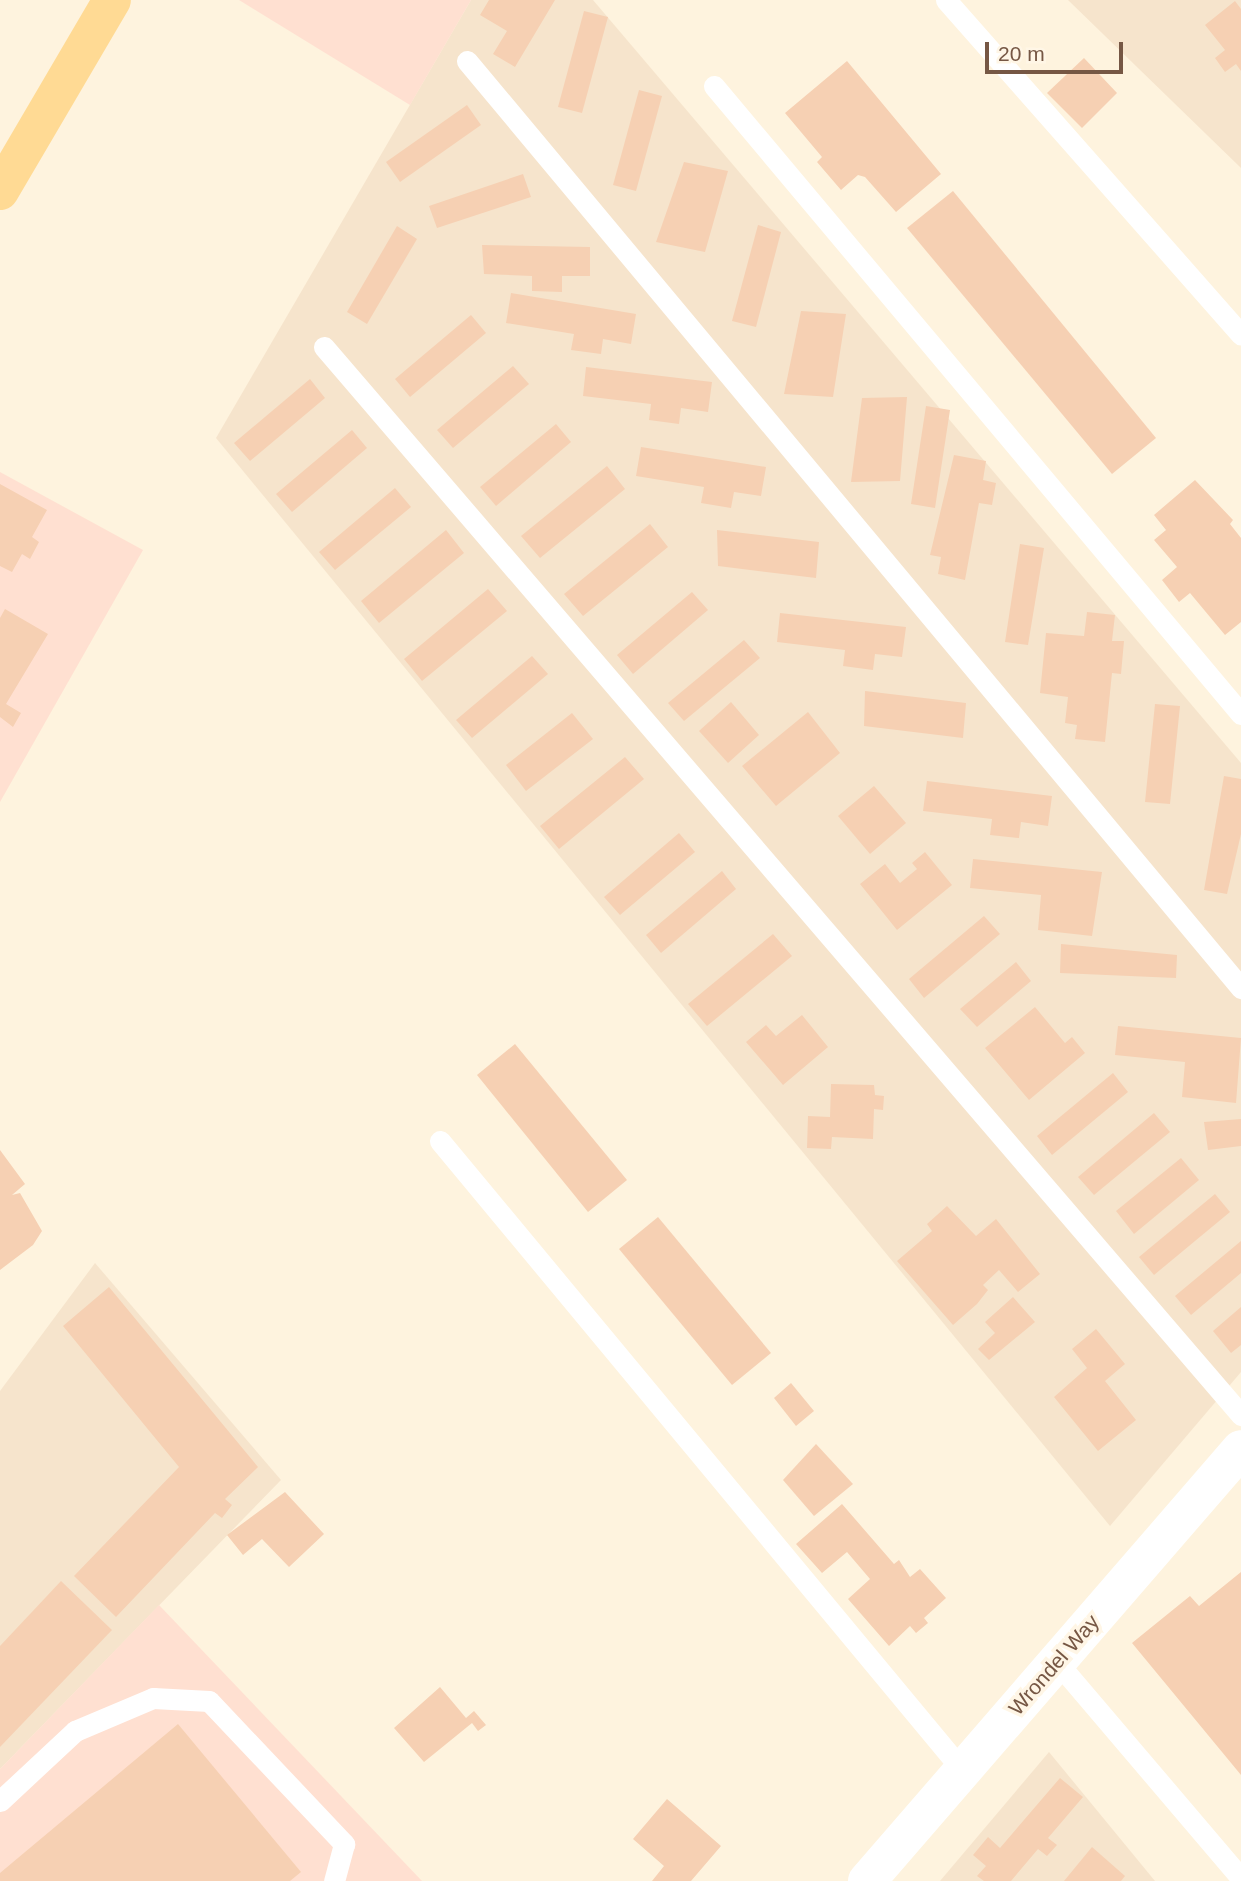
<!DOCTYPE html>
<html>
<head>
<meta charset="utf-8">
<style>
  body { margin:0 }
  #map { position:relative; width:1241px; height:1881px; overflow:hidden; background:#fef3de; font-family:Arial,sans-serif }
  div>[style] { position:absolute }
  .residential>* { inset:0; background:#f6e4cc }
  .commercial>* { inset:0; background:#ffe0d1 }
  .building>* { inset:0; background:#f6d0b3 }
  .service>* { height:21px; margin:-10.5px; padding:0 10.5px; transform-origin:10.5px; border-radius:10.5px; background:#fff }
  .tertiary>* { height:38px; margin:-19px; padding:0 19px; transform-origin:19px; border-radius:19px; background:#fff }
  .primary>* { height:38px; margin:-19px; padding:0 19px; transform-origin:19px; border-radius:19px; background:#ffda94 }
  span { translate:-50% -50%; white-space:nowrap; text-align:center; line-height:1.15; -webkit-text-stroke:7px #fff6e6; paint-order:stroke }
  .street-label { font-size:21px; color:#765744 }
  .scale { position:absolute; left:985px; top:42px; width:138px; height:32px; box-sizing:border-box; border:4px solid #765744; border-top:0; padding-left:9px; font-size:21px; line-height:24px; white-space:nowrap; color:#765744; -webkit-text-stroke:5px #fff6e6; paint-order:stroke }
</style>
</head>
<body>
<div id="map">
  <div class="residential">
    <i style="clip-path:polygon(471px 0,593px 0,1241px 763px,1241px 1372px,1110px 1526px,216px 438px)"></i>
    <i style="clip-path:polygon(1068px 0,1241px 0,1241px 168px)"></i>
    <i style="clip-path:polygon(95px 1263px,281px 1480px,0 1769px,0 1391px)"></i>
    <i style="clip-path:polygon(1049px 1752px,1155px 1881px,940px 1881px)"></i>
  </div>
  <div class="commercial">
    <i style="clip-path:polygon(239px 0,471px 0,410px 105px)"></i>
    <i style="clip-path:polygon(0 472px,143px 550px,0 802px)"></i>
    <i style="clip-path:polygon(159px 1605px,422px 1881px,0 1881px,0 1769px)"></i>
  </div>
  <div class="building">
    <i style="clip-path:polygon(489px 0,555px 0,515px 67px,493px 54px,507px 31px,480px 15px)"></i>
    <i style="clip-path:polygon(1235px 1px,1241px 9px,1241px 71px,1236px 64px,1225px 72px,1215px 58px,1225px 50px,1205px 25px)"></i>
    <i style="clip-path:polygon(584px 11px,608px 17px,582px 113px,558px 107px)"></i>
    <i style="clip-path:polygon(1084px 58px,1117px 93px,1082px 128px,1047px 93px)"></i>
    <i style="clip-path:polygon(847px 61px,941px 174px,896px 212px,865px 177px,858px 175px,841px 190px,817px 162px,822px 157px,785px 113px)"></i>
    <i style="clip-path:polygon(639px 90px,662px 96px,636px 191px,613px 185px)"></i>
    <i style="clip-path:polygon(467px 105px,481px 125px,400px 182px,386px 162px)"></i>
    <i style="clip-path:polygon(684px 162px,728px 171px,705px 252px,656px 242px)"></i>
    <i style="clip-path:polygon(523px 174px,531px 197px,437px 228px,429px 206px)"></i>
    <i style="clip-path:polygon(953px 191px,1156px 438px,1112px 474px,907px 228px)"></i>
    <i style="clip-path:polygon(758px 225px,781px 232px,756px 327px,732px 321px)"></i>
    <i style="clip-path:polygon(397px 226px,417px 239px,367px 324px,347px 312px)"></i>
    <i style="clip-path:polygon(482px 245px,590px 247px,590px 276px,562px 276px,562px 292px,532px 291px,532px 276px,484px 274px)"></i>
    <i style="clip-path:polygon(511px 293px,636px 314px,631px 344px,603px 339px,601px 354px,571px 350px,574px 334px,506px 323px)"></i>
    <i style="clip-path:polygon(801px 311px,846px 314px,833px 397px,784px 394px)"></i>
    <i style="clip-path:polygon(471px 315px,486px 333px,410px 397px,395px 379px)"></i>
    <i style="clip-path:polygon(513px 366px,529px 384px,453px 448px,437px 430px)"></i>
    <i style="clip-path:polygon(586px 367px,712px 382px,708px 412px,681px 408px,679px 424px,649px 420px,651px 404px,583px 396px)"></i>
    <i style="clip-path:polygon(310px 379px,325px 398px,250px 461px,234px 443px)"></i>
    <i style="clip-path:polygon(907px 397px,900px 481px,851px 482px,862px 398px)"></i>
    <i style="clip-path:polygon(926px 406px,950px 410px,935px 508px,911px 504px)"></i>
    <i style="clip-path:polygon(556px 424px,571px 442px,496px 506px,480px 487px)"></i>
    <i style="clip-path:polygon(352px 430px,367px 448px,292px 512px,276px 494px)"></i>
    <i style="clip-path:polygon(641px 447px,766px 467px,761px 496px,734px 492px,731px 508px,701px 503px,704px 487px,636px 476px)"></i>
    <i style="clip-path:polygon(954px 455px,986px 461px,983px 480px,996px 483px,992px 505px,979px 503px,965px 580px,938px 574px,941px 557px,930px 555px)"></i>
    <i style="clip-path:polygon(607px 466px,625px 489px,540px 558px,521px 536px)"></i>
    <i style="clip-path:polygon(1195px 480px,1233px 520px,1230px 524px,1241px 538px,1241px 622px,1225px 635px,1190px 593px,1179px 602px,1162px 580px,1177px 567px,1154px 540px,1166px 530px,1154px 515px)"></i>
    <i style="clip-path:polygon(0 484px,47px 510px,32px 537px,39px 542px,30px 559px,22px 554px,12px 572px,0 566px)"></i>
    <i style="clip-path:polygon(395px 488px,411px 507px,335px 570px,319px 552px)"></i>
    <i style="clip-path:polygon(650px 524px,668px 547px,583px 616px,564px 594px)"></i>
    <i style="clip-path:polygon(446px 530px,464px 553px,379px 623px,361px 601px)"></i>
    <i style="clip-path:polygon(717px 530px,819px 542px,816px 578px,718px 566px)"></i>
    <i style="clip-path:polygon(1020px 544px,1044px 548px,1028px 645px,1005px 642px)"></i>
    <i style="clip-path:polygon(488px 589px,507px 611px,422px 681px,404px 659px)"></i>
    <i style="clip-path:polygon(692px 592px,708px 610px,633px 674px,617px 655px)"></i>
    <i style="clip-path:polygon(5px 609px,48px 634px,6px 704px,21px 713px,13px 727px,0 717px,0 618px)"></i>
    <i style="clip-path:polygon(1087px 612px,1115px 615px,1112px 641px,1124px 641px,1121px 674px,1112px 673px,1105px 742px,1075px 739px,1077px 725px,1065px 723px,1068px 697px,1040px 693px,1046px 633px,1084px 636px)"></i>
    <i style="clip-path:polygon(780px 613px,906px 627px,902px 657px,875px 654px,873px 670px,843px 666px,845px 650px,777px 642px)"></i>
    <i style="clip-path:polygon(744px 640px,760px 658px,684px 721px,668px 703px)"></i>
    <i style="clip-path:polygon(532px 656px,548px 674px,472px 738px,456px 720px)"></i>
    <i style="clip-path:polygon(865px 691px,966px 703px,963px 738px,864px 726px)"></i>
    <i style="clip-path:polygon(731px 702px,759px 735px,728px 763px,699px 731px)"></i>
    <i style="clip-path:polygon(1155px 704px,1180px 706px,1170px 804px,1145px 802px)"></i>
    <i style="clip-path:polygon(808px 712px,840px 753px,776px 806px,742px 766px)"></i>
    <i style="clip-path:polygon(572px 713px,593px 739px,526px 791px,506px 765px)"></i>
    <i style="clip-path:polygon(625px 757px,644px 779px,559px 849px,540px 826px)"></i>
    <i style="clip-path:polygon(1224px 776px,1241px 779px,1241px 834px,1227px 894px,1204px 890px)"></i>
    <i style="clip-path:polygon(927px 781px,1052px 796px,1048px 826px,1021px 822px,1019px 838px,990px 835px,992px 819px,923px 811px)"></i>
    <i style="clip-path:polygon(874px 786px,906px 823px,870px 854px,838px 816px)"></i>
    <i style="clip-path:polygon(679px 833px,695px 852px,620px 915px,604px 897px)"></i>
    <i style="clip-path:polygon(925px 852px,952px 885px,897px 930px,860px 884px,885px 864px,900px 883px,917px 869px,912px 863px)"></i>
    <i style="clip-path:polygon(973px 859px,1102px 872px,1092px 936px,1038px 930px,1041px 895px,970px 888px)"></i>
    <i style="clip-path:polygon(722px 871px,736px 889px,661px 953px,646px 935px)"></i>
    <i style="clip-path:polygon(984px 916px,1000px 934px,924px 998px,909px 979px)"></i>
    <i style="clip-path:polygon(773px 934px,792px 956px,707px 1026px,688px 1004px)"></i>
    <i style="clip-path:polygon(1061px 944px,1177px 955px,1176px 978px,1060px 973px)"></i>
    <i style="clip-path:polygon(1016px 962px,1031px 981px,977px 1027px,960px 1009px)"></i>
    <i style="clip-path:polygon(1035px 1007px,1065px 1043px,1072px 1037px,1085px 1053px,1029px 1100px,985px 1048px)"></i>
    <i style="clip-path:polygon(802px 1015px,828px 1047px,783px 1085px,746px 1042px,766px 1025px,776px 1036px)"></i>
    <i style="clip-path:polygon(1118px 1026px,1241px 1038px,1236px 1103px,1182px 1097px,1185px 1062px,1115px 1055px)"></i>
    <i style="clip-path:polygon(515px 1044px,627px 1180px,588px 1212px,477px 1075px)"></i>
    <i style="clip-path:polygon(1113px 1073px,1128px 1092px,1052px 1155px,1037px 1136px)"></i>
    <i style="clip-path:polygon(831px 1084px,874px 1085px,875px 1095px,884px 1096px,883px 1110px,874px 1109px,873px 1139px,832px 1137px,831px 1149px,807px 1148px,808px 1116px,830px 1117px)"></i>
    <i style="clip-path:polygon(1154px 1113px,1170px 1132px,1094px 1195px,1078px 1177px)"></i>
    <i style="clip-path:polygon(1241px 1119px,1241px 1146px,1208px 1150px,1204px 1122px)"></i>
    <i style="clip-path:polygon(0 1150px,25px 1184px,12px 1195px,20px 1193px,42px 1231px,33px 1245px,0 1270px)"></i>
    <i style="clip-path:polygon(1181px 1158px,1199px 1180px,1134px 1234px,1116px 1211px)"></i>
    <i style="clip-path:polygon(1215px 1194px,1230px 1212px,1154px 1275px,1139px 1257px)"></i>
    <i style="clip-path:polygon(947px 1206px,976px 1236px,996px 1219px,1040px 1274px,1018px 1292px,999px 1270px,983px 1285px,988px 1290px,977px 1304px,953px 1325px,897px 1261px,932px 1231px,927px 1224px)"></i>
    <i style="clip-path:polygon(658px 1217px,771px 1353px,732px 1385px,619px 1249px)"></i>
    <i style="clip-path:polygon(1241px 1241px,1241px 1273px,1191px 1315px,1175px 1296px)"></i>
    <i style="clip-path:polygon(109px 1287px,258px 1467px,225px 1499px,232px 1505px,222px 1518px,215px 1513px,116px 1617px,74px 1576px,179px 1467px,63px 1326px)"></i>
    <i style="clip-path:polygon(1013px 1297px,1035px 1322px,989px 1360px,978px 1349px,995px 1333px,985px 1322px)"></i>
    <i style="clip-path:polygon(1241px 1307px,1241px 1345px,1231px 1353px,1213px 1331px)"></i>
    <i style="clip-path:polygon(1096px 1329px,1125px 1364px,1105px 1381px,1136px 1420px,1098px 1451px,1054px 1397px,1087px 1368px,1072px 1349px)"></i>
    <i style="clip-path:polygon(791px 1383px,814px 1411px,796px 1426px,774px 1398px)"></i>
    <i style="clip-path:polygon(816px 1444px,853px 1484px,814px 1516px,783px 1480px)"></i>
    <i style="clip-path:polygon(285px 1492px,324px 1534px,289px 1567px,262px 1539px,243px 1555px,227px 1535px)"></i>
    <i style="clip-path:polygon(842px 1504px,894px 1564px,899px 1560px,910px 1577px,920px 1569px,946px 1598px,924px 1618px,928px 1623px,916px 1633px,910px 1626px,889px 1646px,848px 1599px,870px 1579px,847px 1552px,822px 1573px,796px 1544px)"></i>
    <i style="clip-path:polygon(1241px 1572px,1241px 1775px,1132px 1643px,1190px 1596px,1199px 1606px)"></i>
    <i style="clip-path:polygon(61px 1581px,112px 1630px,0 1747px,0 1646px)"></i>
    <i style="clip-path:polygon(440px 1687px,466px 1718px,474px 1711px,486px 1725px,478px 1731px,472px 1723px,424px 1762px,394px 1728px)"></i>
    <i style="clip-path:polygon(178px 1724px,301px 1872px,290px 1881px,0 1881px,0 1873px)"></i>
    <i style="clip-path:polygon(1060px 1778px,1083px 1797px,1048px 1838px,1057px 1845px,1047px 1856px,1038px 1849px,1011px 1881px,984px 1881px,977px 1876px,986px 1866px,973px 1855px,988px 1837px,1000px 1848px)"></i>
    <i style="clip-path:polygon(667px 1799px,721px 1846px,691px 1881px,652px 1881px,664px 1866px,633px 1839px)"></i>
    <i style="clip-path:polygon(1092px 1847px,1125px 1876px,1121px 1881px,1064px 1881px)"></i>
  </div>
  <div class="service">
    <i style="left:946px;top:0;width:446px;rotate:48.6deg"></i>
    <i style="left:467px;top:61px;width:1208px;rotate:50.14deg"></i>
    <i style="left:714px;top:86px;width:820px;rotate:50deg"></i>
    <i style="left:324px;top:347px;width:1408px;rotate:49.35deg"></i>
    <i style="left:440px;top:1141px;width:819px;rotate:50.3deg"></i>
    <i style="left:1057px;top:1662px;width:284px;rotate:49.6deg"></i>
    <i style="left:0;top:1801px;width:103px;rotate:-43deg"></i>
    <i style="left:75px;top:1731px;width:85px;rotate:-22.9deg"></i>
    <i style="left:153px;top:1698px;width:56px;rotate:3.1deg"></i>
    <i style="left:209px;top:1701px;width:197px;rotate:46.6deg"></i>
    <i style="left:344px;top:1844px;width:38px;rotate:105deg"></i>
  </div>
  <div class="tertiary">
    <i style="left:867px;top:1881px;width:571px;rotate:-49.12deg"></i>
  </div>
  <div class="primary">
    <i style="left:0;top:191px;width:221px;rotate:-59.6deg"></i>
  </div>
  <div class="street-label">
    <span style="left:1054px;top:1665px;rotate:-49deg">Wrondel Way</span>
  </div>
  <div class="scale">20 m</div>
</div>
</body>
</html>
